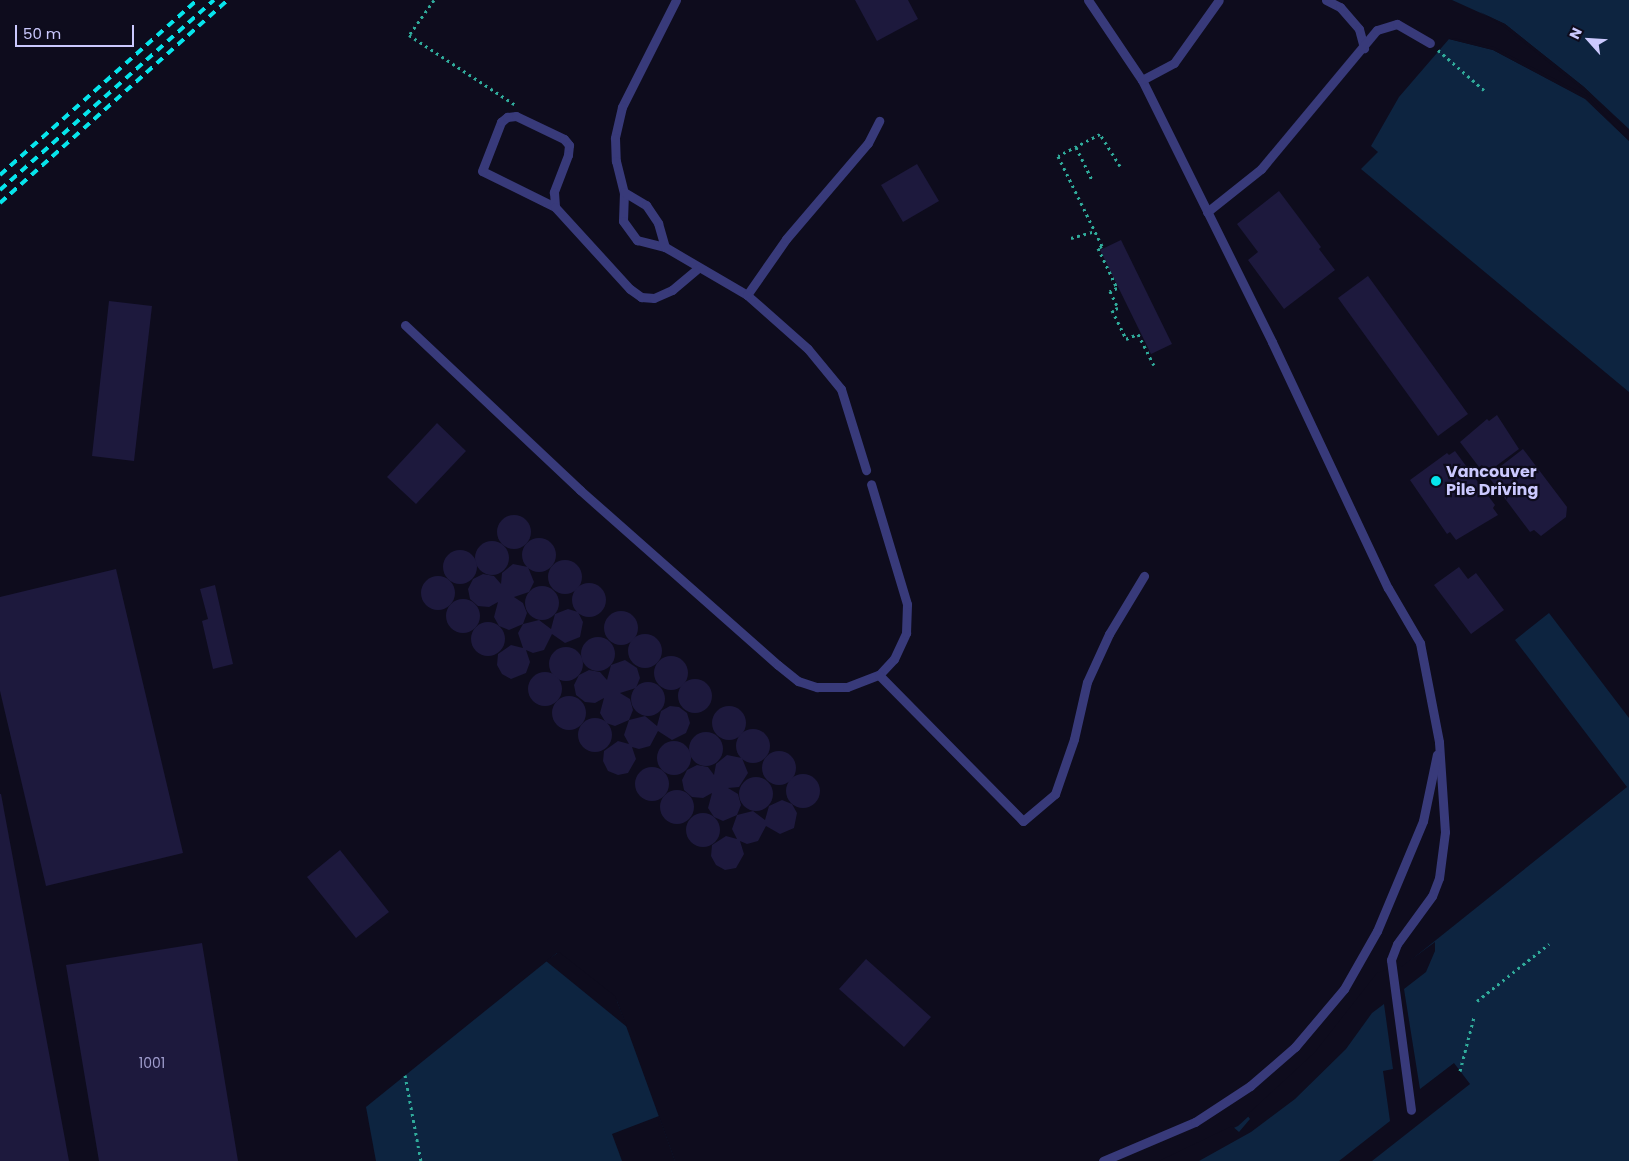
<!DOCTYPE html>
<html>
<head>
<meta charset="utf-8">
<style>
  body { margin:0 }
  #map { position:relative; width:1629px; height:1161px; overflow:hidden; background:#0e0c1d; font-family:Poppins,sans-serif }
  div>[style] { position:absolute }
  .water>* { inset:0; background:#0d2440 }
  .pier>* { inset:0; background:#0e0c1d }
  .building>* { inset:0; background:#1d193d }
  .round { border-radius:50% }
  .path>* { height:3px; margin-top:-1.5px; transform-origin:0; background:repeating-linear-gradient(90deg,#30ab9b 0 2.5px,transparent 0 6.5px) }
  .lane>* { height:9px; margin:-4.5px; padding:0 4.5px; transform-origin:4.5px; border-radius:4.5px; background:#383a7a }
  .rail>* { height:4px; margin-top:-2px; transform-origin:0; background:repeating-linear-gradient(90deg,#06e5ec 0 8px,transparent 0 14px) }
  .dots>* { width:14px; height:14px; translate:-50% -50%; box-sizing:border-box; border:2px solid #0e0c1d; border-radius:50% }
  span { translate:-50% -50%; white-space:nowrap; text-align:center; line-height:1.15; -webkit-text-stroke:4.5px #0e0c1d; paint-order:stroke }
  .number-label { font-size:14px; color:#a09dce }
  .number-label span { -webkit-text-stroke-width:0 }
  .poi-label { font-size:16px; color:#cbc9fe; font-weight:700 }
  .left { translate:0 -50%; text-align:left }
  .north { position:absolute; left:1564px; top:15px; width:50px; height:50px; -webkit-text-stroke:4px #0e0c1d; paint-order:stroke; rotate:296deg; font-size:14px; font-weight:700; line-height:20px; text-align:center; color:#cbc9fe }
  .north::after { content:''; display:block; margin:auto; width:18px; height:22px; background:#cbc9fe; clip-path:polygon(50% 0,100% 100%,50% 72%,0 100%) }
  .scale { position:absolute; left:15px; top:25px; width:119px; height:22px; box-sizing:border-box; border:2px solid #cbc9fe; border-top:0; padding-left:6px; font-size:15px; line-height:18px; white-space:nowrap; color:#cbc9fe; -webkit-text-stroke:4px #0e0c1d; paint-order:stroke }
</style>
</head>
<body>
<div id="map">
  <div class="water">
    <i style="clip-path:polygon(1452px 0,1629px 0,1629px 129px,1584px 87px,1505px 24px)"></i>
    <i style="clip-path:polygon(1449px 39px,1493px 50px,1586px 99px,1629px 141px,1629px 392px,1361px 169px,1378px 152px,1371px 146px,1399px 97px)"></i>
    <i style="clip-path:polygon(1549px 613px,1629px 718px,1629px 1161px,1161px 1161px,1238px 1126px,1317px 1054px,1401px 968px,1627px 787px,1515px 640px)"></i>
    <i style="clip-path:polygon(557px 953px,617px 1001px,675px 1161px,376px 1161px,366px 1107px)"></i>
  </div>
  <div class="pier">
    <i style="clip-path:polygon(1480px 12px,1505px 24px,1584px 87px,1629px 132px,1582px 89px,1503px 26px)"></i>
    <i style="clip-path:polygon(1454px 38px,1494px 47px,1587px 96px,1629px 141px,1585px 99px,1493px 50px,1449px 39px)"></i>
    <i style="clip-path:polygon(1435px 942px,1435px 951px,1426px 972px,1404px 989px,1420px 1089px,1454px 1063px,1470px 1084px,1372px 1161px,1339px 1161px,1390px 1121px,1383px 1071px,1393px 1069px,1384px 1004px,1372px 1013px,1346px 1049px,1295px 1099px,1251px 1132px,1199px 1161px,1159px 1161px,1232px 1126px,1239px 1132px,1250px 1119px,1247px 1115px,1315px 1052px,1377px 973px,1401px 965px,1401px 967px)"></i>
    <i style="clip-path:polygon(559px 952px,615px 996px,627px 1027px,546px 961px)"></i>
    <i style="clip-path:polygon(659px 1116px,675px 1161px,622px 1161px,612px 1134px)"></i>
  </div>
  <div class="building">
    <i style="clip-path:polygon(855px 0,908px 0,918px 19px,877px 41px)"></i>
    <i style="clip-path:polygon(917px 164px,939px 201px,903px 222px,881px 185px)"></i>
    <i style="clip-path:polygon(1279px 191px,1321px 247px,1319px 249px,1335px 270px,1284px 309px,1248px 260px,1258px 252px,1237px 224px)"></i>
    <i style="clip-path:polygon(1121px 240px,1172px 344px,1151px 354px,1100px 250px)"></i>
    <i style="clip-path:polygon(1368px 276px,1468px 414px,1438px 436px,1338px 298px)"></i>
    <i style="clip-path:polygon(109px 301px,152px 306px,134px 461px,92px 456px)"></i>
    <i style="clip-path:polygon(1497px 415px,1519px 449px,1488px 472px,1482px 465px,1479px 467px,1460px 442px,1487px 419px,1489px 421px)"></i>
    <i style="clip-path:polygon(437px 423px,466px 451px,416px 504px,387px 477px)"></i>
    <i style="clip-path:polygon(1523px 449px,1567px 507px,1566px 517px,1541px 536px,1534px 530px,1530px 532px,1488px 476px)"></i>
    <i style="clip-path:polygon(1455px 451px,1495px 505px,1493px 508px,1498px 515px,1456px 540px,1450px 532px,1447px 534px,1410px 480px,1447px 453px,1449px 455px)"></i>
    <i class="round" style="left:497px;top:515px;width:34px;height:34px"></i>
    <i class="round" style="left:522px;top:538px;width:34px;height:34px"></i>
    <i class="round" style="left:475px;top:541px;width:34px;height:34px"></i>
    <i class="round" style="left:443px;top:550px;width:34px;height:34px"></i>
    <i class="round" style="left:548px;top:560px;width:34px;height:34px"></i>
    <i style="clip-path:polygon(513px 564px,528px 567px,534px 582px,529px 592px,514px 597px,523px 603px,527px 613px,523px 624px,509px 630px,499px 626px,494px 617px,498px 602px,489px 607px,478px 606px,470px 599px,468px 589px,473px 579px,483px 574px,494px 576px,501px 584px,502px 573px)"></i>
    <i style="clip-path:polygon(1459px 567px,1468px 579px,1476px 573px,1504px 610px,1471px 634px,1434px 585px)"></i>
    <i style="clip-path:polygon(116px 569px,183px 853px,46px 886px,0 691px,0 597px)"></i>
    <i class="round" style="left:421px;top:576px;width:34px;height:34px"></i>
    <i class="round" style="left:572px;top:583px;width:34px;height:34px"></i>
    <i style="clip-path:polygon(215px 585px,233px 664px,213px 669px,202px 621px,208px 619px,200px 589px)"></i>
    <i class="round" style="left:525px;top:586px;width:34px;height:34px"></i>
    <i class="round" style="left:446px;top:599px;width:34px;height:34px"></i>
    <i style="clip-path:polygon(568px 609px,578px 612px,583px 622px,580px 637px,565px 643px,552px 634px,544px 650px,533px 653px,526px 650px,530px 662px,526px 673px,511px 679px,502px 674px,497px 665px,498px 654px,511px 645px,523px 648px,518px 633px,523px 624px,539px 620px,551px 629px,555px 614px)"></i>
    <i class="round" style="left:604px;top:611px;width:34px;height:34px"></i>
    <i class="round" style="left:471px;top:622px;width:34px;height:34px"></i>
    <i class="round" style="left:628px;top:634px;width:34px;height:34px"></i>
    <i class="round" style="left:581px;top:637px;width:34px;height:34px"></i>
    <i class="round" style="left:549px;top:647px;width:34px;height:34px"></i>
    <i class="round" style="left:654px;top:656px;width:34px;height:34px"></i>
    <i style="clip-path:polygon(625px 660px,637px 668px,640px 678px,636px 688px,620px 693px,630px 699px,633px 710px,629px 720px,615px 726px,606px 723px,600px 713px,604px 698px,595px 703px,585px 702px,576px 695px,574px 685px,579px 675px,589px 670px,600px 672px,607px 680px,611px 665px)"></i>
    <i class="round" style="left:528px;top:672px;width:34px;height:34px"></i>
    <i class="round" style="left:678px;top:679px;width:34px;height:34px"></i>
    <i class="round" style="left:631px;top:682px;width:34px;height:34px"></i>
    <i class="round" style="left:552px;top:696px;width:34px;height:34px"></i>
    <i style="clip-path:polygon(670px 706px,679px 707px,687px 713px,690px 723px,686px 733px,672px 740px,658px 731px,650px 746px,639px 749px,632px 747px,636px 759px,628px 773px,618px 775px,608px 771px,603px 761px,604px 751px,618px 741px,629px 744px,624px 735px,629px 720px,645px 716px,657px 726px,661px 711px)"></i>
    <i class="round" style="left:712px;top:706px;width:34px;height:34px"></i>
    <i class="round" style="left:578px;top:718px;width:34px;height:34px"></i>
    <i class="round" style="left:736px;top:729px;width:34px;height:34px"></i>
    <i class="round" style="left:689px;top:732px;width:34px;height:34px"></i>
    <i class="round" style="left:657px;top:741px;width:34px;height:34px"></i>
    <i class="round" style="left:762px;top:751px;width:34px;height:34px"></i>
    <i style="clip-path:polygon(727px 755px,742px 758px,748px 773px,739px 787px,728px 788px,738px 794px,741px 805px,737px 815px,723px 821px,714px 817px,708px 808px,712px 793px,703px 798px,692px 797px,684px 790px,682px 780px,687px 770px,697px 765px,708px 767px,714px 775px,716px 764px)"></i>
    <i class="round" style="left:635px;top:767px;width:34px;height:34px"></i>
    <i class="round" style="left:786px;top:774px;width:34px;height:34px"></i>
    <i class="round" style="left:739px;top:777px;width:34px;height:34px"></i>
    <i class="round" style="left:660px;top:790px;width:34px;height:34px"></i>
    <i style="clip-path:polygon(0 794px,1px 794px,69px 1161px,0 1161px)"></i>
    <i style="clip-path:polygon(782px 800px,792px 804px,797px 813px,794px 828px,780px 834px,766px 826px,758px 841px,747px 844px,740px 841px,744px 854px,736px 868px,725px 870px,716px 865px,711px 856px,712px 845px,726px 836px,737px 839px,732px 829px,737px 815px,753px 811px,765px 820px,769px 806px)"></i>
    <i class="round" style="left:686px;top:813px;width:34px;height:34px"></i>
    <i style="clip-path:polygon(340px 850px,389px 912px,356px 938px,307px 877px)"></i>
    <i style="clip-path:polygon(202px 943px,238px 1161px,99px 1161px,66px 965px)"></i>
    <i style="clip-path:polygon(866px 959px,931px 1017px,904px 1047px,839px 989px)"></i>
  </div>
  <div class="path">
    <i style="left:434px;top:0;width:43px;rotate:125.5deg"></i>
    <i style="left:409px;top:35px;width:126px;rotate:33.3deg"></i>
    <i style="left:1438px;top:50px;width:61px;rotate:41deg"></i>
    <i style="left:1076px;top:147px;width:37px;rotate:64deg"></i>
    <i style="left:1120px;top:166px;width:38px;rotate:-122deg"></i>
    <i style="left:1100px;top:134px;width:47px;rotate:152.4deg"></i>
    <i style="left:1058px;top:156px;width:100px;rotate:63.9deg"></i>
    <i style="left:1102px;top:246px;width:4px;rotate:153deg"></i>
    <i style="left:1098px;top:248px;width:44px;rotate:64.6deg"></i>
    <i style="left:1117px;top:288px;width:8px;rotate:157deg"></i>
    <i style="left:1110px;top:291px;width:19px;rotate:65deg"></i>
    <i style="left:1118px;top:308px;width:6px;rotate:162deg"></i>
    <i style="left:1112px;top:310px;width:32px;rotate:64deg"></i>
    <i style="left:1126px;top:339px;width:13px;rotate:-23deg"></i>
    <i style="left:1138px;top:334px;width:35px;rotate:63deg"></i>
    <i style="left:1071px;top:238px;width:25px;rotate:-16deg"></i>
    <i style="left:1477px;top:1001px;width:92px;rotate:-38.4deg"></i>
    <i style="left:1460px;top:1071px;width:56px;rotate:-75.5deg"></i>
    <i style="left:405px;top:1075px;width:87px;rotate:79.5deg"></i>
  </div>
  <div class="lane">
    <i style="left:676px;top:0;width:120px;rotate:116.8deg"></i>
    <i style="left:622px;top:107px;width:32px;rotate:103deg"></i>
    <i style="left:615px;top:138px;width:23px;rotate:88deg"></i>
    <i style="left:616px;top:161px;width:32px;rotate:76deg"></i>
    <i style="left:624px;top:192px;width:29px;rotate:92deg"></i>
    <i style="left:623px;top:221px;width:24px;rotate:54deg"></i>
    <i style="left:637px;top:240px;width:29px;rotate:14deg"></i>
    <i style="left:665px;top:247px;width:95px;rotate:30.3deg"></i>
    <i style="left:747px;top:295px;width:81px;rotate:41.5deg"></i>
    <i style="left:808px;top:349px;width:52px;rotate:50.5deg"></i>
    <i style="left:841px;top:389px;width:85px;rotate:72.8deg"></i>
    <i style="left:1088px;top:0;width:97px;rotate:56deg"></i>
    <i style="left:1142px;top:80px;width:292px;rotate:63.6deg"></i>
    <i style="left:1272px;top:342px;width:272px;rotate:64.8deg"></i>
    <i style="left:1388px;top:588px;width:64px;rotate:59.8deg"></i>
    <i style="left:1420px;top:643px;width:101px;rotate:79.1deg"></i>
    <i style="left:1439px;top:742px;width:90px;rotate:86.2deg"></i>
    <i style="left:1445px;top:832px;width:46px;rotate:97.4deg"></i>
    <i style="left:1439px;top:878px;width:19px;rotate:111deg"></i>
    <i style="left:1432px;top:896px;width:59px;rotate:126.1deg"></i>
    <i style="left:1397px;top:944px;width:17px;rotate:111deg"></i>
    <i style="left:1391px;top:960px;width:151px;rotate:82.4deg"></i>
    <i style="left:1326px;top:0;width:16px;rotate:27deg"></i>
    <i style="left:1340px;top:7px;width:29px;rotate:49deg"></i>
    <i style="left:1359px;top:29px;width:20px;rotate:75deg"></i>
    <i style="left:1142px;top:80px;width:36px;rotate:-28deg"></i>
    <i style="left:1174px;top:63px;width:77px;rotate:-54.5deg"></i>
    <i style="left:624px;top:192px;width:26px;rotate:31deg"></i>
    <i style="left:646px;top:205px;width:22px;rotate:56deg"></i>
    <i style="left:658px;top:223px;width:25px;rotate:74deg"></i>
    <i style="left:555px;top:207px;width:81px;rotate:-153.7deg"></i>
    <i style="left:482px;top:171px;width:53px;rotate:-68.8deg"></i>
    <i style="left:501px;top:122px;width:8px;rotate:-40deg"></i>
    <i style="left:507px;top:117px;width:9px;rotate:-6deg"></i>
    <i style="left:516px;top:116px;width:53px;rotate:25.6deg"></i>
    <i style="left:564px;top:139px;width:8px;rotate:50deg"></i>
    <i style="left:569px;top:145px;width:10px;rotate:96deg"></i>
    <i style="left:568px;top:155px;width:40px;rotate:111deg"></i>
    <i style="left:554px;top:192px;width:15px;rotate:86deg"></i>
    <i style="left:555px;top:207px;width:111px;rotate:47.6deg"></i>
    <i style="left:630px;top:289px;width:14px;rotate:36deg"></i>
    <i style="left:641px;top:297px;width:13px;rotate:4deg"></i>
    <i style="left:654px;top:298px;width:20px;rotate:-24deg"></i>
    <i style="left:672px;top:290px;width:34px;rotate:-40deg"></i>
    <i style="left:1207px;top:212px;width:69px;rotate:-38.5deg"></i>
    <i style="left:1261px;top:169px;width:181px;rotate:-50.2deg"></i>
    <i style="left:1377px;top:30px;width:21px;rotate:-17deg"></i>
    <i style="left:1397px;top:24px;width:38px;rotate:30deg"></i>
    <i style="left:747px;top:295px;width:68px;rotate:-55.1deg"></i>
    <i style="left:786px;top:239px;width:126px;rotate:-49.5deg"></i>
    <i style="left:868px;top:143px;width:25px;rotate:-63deg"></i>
    <i style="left:405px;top:325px;width:241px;rotate:43.3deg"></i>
    <i style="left:580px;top:490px;width:264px;rotate:41.5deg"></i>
    <i style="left:778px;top:665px;width:26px;rotate:39deg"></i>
    <i style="left:798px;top:681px;width:20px;rotate:18deg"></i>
    <i style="left:817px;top:687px;width:30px"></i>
    <i style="left:847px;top:687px;width:34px;rotate:-21deg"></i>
    <i style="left:879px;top:675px;width:22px;rotate:-47deg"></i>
    <i style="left:894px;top:659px;width:29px;rotate:-65deg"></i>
    <i style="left:906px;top:633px;width:29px;rotate:-88deg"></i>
    <i style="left:907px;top:604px;width:125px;rotate:-106.7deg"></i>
    <i style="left:879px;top:675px;width:205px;rotate:45.4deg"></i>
    <i style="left:1023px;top:821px;width:42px;rotate:-40.2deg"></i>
    <i style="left:1055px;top:794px;width:58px;rotate:-70.9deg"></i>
    <i style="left:1074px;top:739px;width:58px;rotate:-77.2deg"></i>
    <i style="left:1087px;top:682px;width:53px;rotate:-65.4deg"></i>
    <i style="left:1109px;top:634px;width:68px;rotate:-58.9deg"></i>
    <i style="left:1103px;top:1161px;width:100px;rotate:-23deg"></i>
    <i style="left:1195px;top:1122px;width:66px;rotate:-33.2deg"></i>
    <i style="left:1250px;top:1086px;width:60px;rotate:-40.9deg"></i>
    <i style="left:1295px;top:1047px;width:76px;rotate:-49.8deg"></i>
    <i style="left:1344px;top:989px;width:67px;rotate:-60.4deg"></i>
    <i style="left:1377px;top:931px;width:119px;rotate:-67.3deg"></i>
    <i style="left:1423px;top:821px;width:68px;rotate:-78.2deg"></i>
  </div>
  <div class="rail">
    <i style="left:0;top:175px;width:264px;rotate:-41.6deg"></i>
    <i style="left:0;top:190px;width:286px;rotate:-41.6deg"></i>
    <i style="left:0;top:203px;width:305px;rotate:-41.7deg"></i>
  </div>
  <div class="dots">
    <i style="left:1436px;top:481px;background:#06e5ec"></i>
  </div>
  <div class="number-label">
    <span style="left:152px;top:1063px">1001</span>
  </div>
  <div class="poi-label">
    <span class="left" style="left:1446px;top:481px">Vancouver<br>Pile Driving</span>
  </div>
  <div class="north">N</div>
  <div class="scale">50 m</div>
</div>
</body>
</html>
